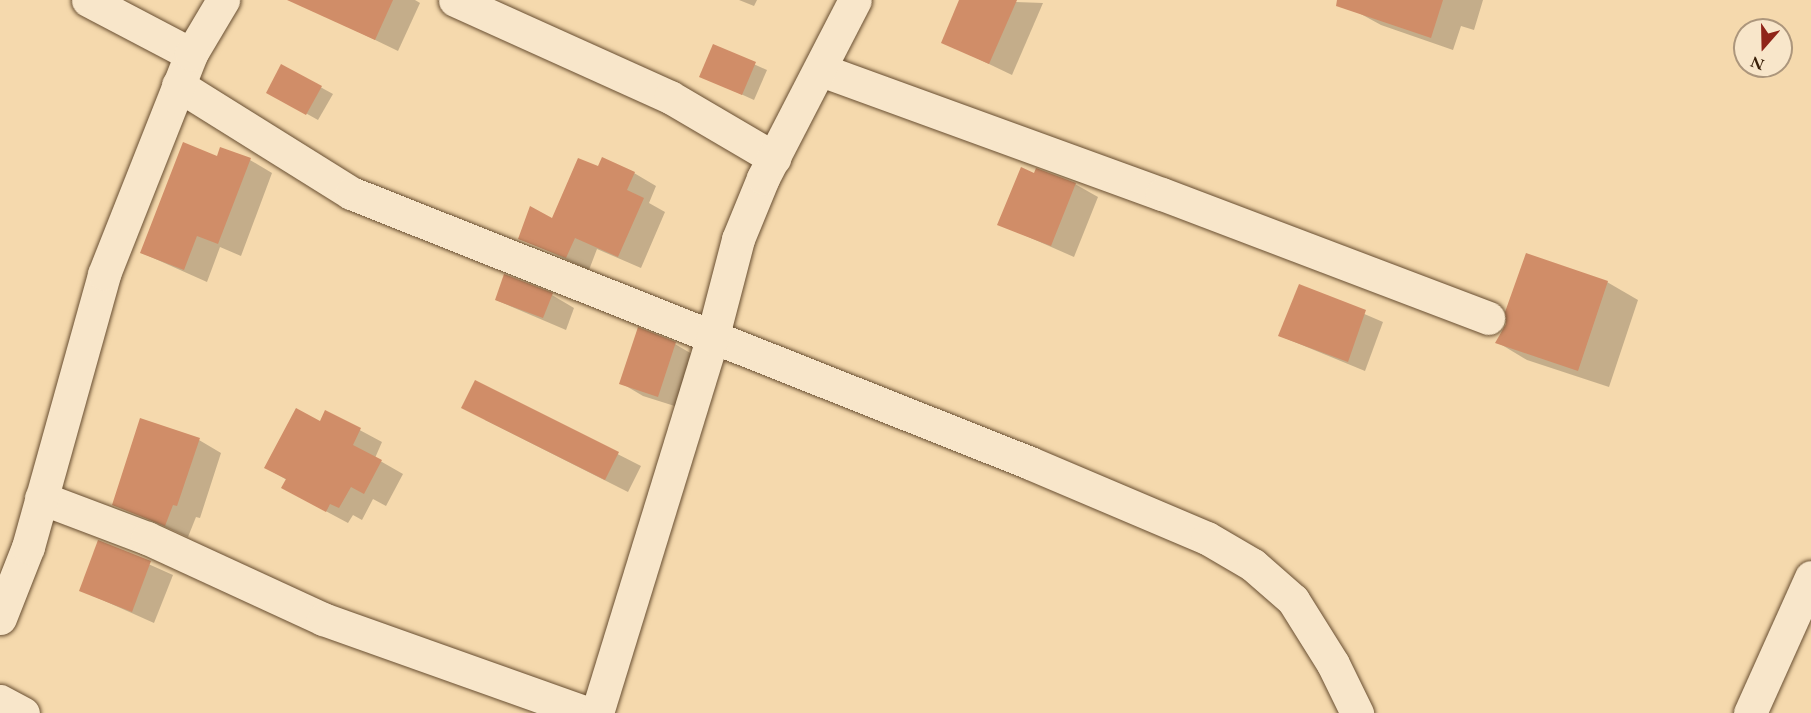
<!DOCTYPE html>
<html>
<head>
<meta charset="utf-8">
<style>
  body { margin:0 }
  #map { position:relative; width:1811px; height:713px; overflow:hidden; background:#f5d9ad; font-family:"EB Garamond",serif }
  div>[style] { position:absolute }
  .shadow>* { inset:0; background:#0003 }
  .building>* { inset:0; background:#d08d68 }
  .roads { filter:drop-shadow(0 0 2px #684e31) drop-shadow(0 0 2px #684e31) }
  .minor>* { height:33px; margin:-16.5px; padding:0 16.5px; transform-origin:16.5px; border-radius:16.5px; background:#f8e6ca }
  span { translate:-50% -50%; white-space:nowrap; text-align:center; line-height:1.15; -webkit-text-stroke:4.5px #f8e6ca; paint-order:stroke }
  .north { position:absolute; left:1733px; top:18px; width:60px; height:60px; box-sizing:border-box; background:#f8e6ca; border:2px solid #ac967c; border-radius:50%; rotate:200deg; font-size:16px; font-weight:700; line-height:24px; text-align:center; color:#391f08 }
  .north::after { content:''; display:block; margin:auto; width:21px; height:27px; background:#8f2418; clip-path:polygon(50% 0,100% 100%,50% 72%,0 100%) }
</style>
</head>
<body>
<div id="map">
  <div class="shadow">
    <i style="clip-path:polygon(310px 0,415px 0,420px 3px,398px 51px,307px 7px)"></i>
    <i style="clip-path:polygon(739px 0,757px 0,754px 6px)"></i>
    <i style="clip-path:polygon(961px 0,1043px 3px,1012px 75px,943px 42px)"></i>
    <i style="clip-path:polygon(1363px 0,1483px 0,1474px 30px,1461px 26px,1453px 50px,1381px 25px,1359px 13px)"></i>
    <i style="clip-path:polygon(714px 46px,767px 70px,754px 100px,701px 76px)"></i>
    <i style="clip-path:polygon(282px 66px,333px 94px,318px 120px,268px 92px)"></i>
    <i style="clip-path:polygon(218px 158px,250px 160px,272px 173px,241px 256px,220px 247px,207px 282px,142px 253px)"></i>
    <i style="clip-path:polygon(598px 168px,634px 173px,656px 186px,649px 203px,665px 212px,641px 268px,597px 249px,589px 270px,520px 238px,552px 220px)"></i>
    <i style="clip-path:polygon(1035px 175px,1075px 184px,1098px 197px,1074px 257px,999px 224px)"></i>
    <i style="clip-path:polygon(1607px 282px,1638px 300px,1609px 387px,1527px 360px,1497px 342px)"></i>
    <i style="clip-path:polygon(1299px 286px,1383px 322px,1365px 371px,1280px 336px)"></i>
    <i style="clip-path:polygon(552px 295px,574px 308px,566px 330px,496px 300px)"></i>
    <i style="clip-path:polygon(675px 344px,697px 357px,681px 408px,643px 396px,621px 383px)"></i>
    <i style="clip-path:polygon(476px 382px,641px 466px,628px 492px,485px 420px)"></i>
    <i style="clip-path:polygon(326px 412px,382px 442px,375px 458px,403px 474px,386px 506px,373px 499px,362px 520px,353px 515px,348px 523px,305px 500px,287px 480px,266px 468px,320px 423px)"></i>
    <i style="clip-path:polygon(199px 440px,221px 453px,200px 518px,196px 517px,188px 537px,114px 504px)"></i>
    <i style="clip-path:polygon(99px 542px,173px 575px,154px 623px,80px 590px)"></i>
  </div>
  <div class="building">
    <i style="clip-path:polygon(287px 0,393px 0,375px 40px)"></i>
    <i style="clip-path:polygon(959px 0,1017px 0,989px 64px,941px 43px)"></i>
    <i style="clip-path:polygon(1337px 0,1443px 0,1431px 38px,1336px 6px)"></i>
    <i style="clip-path:polygon(713px 44px,756px 62px,742px 95px,699px 77px)"></i>
    <i style="clip-path:polygon(281px 64px,322px 86px,306px 115px,266px 93px)"></i>
    <i style="clip-path:polygon(183px 142px,217px 156px,220px 147px,251px 158px,218px 244px,197px 236px,184px 270px,140px 253px)"></i>
    <i style="clip-path:polygon(602px 157px,635px 172px,627px 190px,644px 198px,618px 257px,575px 238px,566px 258px,518px 239px,530px 206px,552px 218px,578px 158px,598px 166px)"></i>
    <i style="clip-path:polygon(1021px 167px,1034px 173px,1036px 168px,1076px 183px,1051px 246px,997px 225px)"></i>
    <i style="clip-path:polygon(1526px 253px,1608px 281px,1578px 371px,1495px 343px,1506px 324px,1505px 312px)"></i>
    <i style="clip-path:polygon(504px 274px,553px 293px,543px 318px,495px 300px)"></i>
    <i style="clip-path:polygon(1299px 284px,1366px 310px,1348px 362px,1278px 336px)"></i>
    <i style="clip-path:polygon(638px 327px,676px 342px,658px 397px,619px 384px)"></i>
    <i style="clip-path:polygon(475px 380px,619px 452px,605px 480px,461px 408px)"></i>
    <i style="clip-path:polygon(296px 408px,320px 421px,325px 410px,361px 428px,353px 445px,382px 460px,364px 494px,351px 487px,339px 508px,330px 504px,326px 512px,281px 488px,286px 479px,264px 468px)"></i>
    <i style="clip-path:polygon(140px 418px,200px 438px,177px 506px,173px 505px,165px 526px,112px 505px)"></i>
    <i style="clip-path:polygon(98px 540px,151px 561px,132px 612px,79px 591px)"></i>
  </div>
  <div class="roads">
    <div class="minor">
      <i style="left:88px;top:0;width:116px;rotate:27.7deg"></i>
      <i style="left:455px;top:0;width:236px;rotate:24.3deg"></i>
      <i style="left:670px;top:97px;width:121px;rotate:30.4deg"></i>
      <i style="left:821px;top:70px;width:363px;rotate:20deg"></i>
      <i style="left:1162px;top:194px;width:349px;rotate:20.8deg"></i>
      <i style="left:178px;top:85px;width:204px;rotate:32deg"></i>
      <i style="left:351px;top:193px;width:731px;rotate:21.68deg"></i>
      <i style="left:1030px;top:463px;width:192px;rotate:23deg"></i>
      <i style="left:1207px;top:538px;width:53px;rotate:30.4deg"></i>
      <i style="left:1253px;top:565px;width:53px;rotate:41.2deg"></i>
      <i style="left:1293px;top:600px;width:75px;rotate:58deg"></i>
      <i style="left:1333px;top:664px;width:55px;rotate:63.9deg"></i>
      <i style="left:41px;top:498px;width:113px;rotate:20.7deg"></i>
      <i style="left:147px;top:538px;width:194px;rotate:24.7deg"></i>
      <i style="left:323px;top:619px;width:280px;rotate:19.6deg"></i>
      <i style="left:0;top:618px;width:76px;rotate:-68.5deg"></i>
      <i style="left:28px;top:547px;width:283px;rotate:-74.4deg"></i>
      <i style="left:104px;top:274px;width:237px;rotate:-68.4deg"></i>
      <i style="left:191px;top:54px;width:63px;rotate:-59.3deg"></i>
      <i style="left:0;top:701px;width:26px;rotate:28deg"></i>
      <i style="left:597px;top:713px;width:391px;rotate:-72.9deg"></i>
      <i style="left:712px;top:339px;width:103px;rotate:-75.4deg"></i>
      <i style="left:738px;top:239px;width:66px;rotate:-67.7deg"></i>
      <i style="left:763px;top:178px;width:200px;rotate:-62.7deg"></i>
      <i style="left:1750px;top:713px;width:149px;rotate:-65.8deg"></i>
    </div>
  </div>
  <div class="north">N</div>
</div>
</body>
</html>
